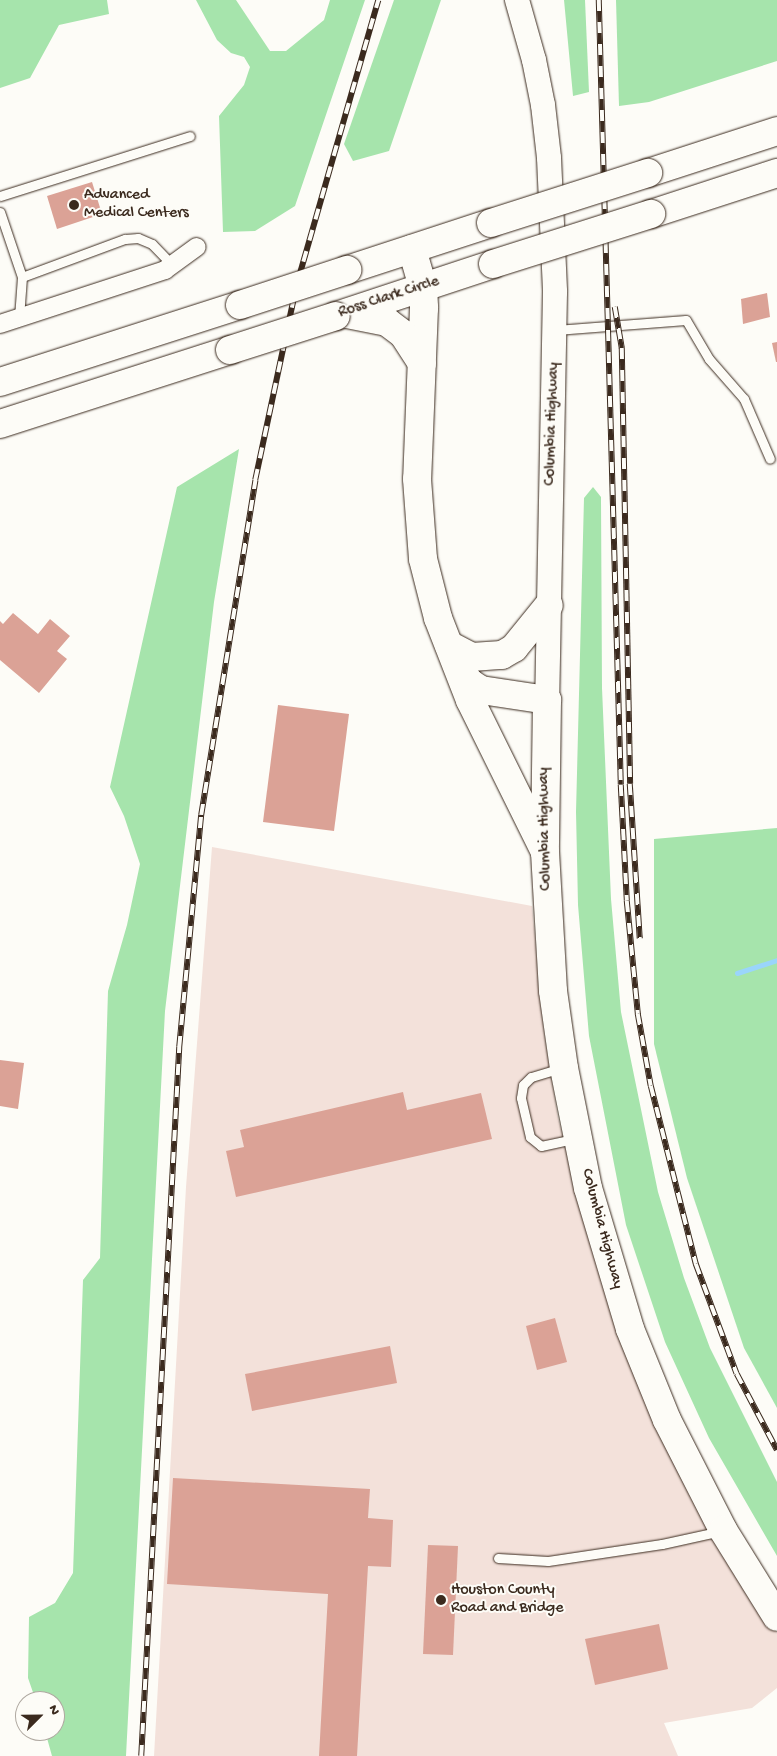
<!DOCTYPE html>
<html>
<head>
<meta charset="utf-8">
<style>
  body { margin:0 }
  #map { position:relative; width:777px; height:1756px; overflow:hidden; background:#fdfcf7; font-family:"Gochi Hand",sans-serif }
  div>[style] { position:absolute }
  .built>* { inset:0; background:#f3e1da }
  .green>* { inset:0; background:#a6e4ac }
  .stream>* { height:5px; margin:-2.5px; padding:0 2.5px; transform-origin:2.5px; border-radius:2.5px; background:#9ad5fb }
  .building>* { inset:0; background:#dba296 }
  .roads { filter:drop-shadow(0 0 1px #3b2a1e) drop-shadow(0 0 1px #3b2a1e) }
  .lane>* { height:9px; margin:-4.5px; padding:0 4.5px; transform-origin:4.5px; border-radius:4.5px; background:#fdfcf7 }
  .street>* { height:18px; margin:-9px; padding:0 9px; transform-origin:9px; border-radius:9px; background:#fdfcf7 }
  .secondary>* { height:24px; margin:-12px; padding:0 12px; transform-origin:12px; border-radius:12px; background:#fdfcf7 }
  .primary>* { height:28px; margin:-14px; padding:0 14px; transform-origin:14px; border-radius:14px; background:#fdfcf7 }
  .highway>* { height:28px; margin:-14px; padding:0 14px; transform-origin:14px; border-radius:14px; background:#fdfcf7 }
  .rail>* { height:5.5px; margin-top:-2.75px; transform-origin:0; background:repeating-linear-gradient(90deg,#fdfcf7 0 11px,#3b2a1e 0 22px); box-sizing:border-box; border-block:1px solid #3b2a1e }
  .bridges { filter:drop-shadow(0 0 1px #3b2a1e) drop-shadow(0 0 1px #3b2a1e) }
  .highway-bridge>* { height:28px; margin:-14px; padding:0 14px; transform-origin:14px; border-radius:14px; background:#fdfcf7 }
  .dots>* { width:14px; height:14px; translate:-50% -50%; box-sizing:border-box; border:2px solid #fdfcf7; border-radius:50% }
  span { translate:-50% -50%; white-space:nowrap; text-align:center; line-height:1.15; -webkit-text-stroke:4px #fdfcf7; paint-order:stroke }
  .poi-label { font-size:16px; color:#3b2a1e }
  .left { translate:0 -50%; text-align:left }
  .street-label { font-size:16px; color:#3b2a1e }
  .north { position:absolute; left:15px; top:1691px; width:50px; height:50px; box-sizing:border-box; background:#fdfcf7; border:1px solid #afa8a0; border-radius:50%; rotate:67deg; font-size:14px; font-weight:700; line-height:20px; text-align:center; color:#3b2a1e }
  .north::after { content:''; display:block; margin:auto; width:18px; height:22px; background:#3b2a1e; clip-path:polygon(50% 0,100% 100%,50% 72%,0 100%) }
</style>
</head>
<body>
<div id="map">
  <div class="built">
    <i style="clip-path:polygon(212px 847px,532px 906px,544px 1032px,558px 1118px,601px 1276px,777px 1633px,777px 1688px,752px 1708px,664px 1723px,678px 1756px,154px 1756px,186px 1187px)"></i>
  </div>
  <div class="green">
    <i style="clip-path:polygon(0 0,107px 0,109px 14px,59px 25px,30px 78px,0 88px)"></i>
    <i style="clip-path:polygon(196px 0,236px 0,270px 51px,286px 51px,324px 20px,330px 0,365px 0,295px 206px,255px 231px,223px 232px,219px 116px,244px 85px,250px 67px,244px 57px,231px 53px,217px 40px)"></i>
    <i style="clip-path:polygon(394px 0,441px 0,389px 151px,353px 161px,344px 144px)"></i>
    <i style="clip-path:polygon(564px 0,585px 0,589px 92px,573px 96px)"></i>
    <i style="clip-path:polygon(616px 0,777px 0,777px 61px,649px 102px,619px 106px)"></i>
    <i style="clip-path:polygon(239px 449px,214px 602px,165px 1011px,126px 1756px,52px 1756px,45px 1731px,55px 1731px,55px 1701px,36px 1701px,28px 1678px,29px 1617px,55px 1603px,73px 1573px,83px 1280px,100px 1258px,108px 991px,127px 925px,140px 864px,124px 816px,110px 787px,177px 487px)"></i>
    <i style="clip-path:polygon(593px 487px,601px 497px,602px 688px,611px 899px,621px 1012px,658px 1192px,684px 1278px,710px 1348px,777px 1482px,777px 1556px,709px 1438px,665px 1342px,626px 1225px,589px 1036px,578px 905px,576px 812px,584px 498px)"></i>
    <i style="clip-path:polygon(777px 828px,777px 1408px,744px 1348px,687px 1178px,654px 1044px,654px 839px)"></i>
  </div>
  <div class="stream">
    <i style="left:737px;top:973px;width:42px;rotate:-18deg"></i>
  </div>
  <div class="building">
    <i style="clip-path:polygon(92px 182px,102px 214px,57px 229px,47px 196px)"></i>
    <i style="clip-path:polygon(767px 293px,770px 317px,743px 324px,741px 299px)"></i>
    <i style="clip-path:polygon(777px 342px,777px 362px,776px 362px,772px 343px)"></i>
    <i style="clip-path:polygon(13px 613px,38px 634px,50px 619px,70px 636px,57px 651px,67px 659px,39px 693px,0 660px,0 621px,3px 624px)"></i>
    <i style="clip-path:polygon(278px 705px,349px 714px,334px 831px,263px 822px)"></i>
    <i style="clip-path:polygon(0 1060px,24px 1063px,18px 1109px,0 1106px)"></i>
    <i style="clip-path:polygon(403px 1092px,407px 1110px,481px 1093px,492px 1139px,236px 1197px,226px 1151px,244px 1147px,240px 1130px)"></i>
    <i style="clip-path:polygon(555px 1318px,567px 1362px,537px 1370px,526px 1326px)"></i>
    <i style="clip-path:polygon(390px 1346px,397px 1383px,252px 1411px,245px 1374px)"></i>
    <i style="clip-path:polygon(173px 1478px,370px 1489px,368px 1518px,393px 1520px,391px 1567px,368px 1566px,357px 1756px,319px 1756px,328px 1594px,167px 1584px)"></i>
    <i style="clip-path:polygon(428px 1545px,458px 1546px,453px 1655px,423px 1654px)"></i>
    <i style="clip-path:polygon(659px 1624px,668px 1669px,595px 1685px,585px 1639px)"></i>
  </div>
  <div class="roads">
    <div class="lane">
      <i style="left:0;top:196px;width:199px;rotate:-17.5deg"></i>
      <i style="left:0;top:212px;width:69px;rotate:71.3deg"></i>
      <i style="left:22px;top:277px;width:41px;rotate:94.2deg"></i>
      <i style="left:22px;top:277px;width:110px;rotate:-20.3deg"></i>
      <i style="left:125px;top:239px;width:13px;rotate:-4deg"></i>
      <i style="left:138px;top:238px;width:15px;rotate:23deg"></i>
      <i style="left:152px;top:244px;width:29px;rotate:46deg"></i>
      <i style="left:556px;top:330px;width:130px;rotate:-4.4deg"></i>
      <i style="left:686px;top:320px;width:45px;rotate:59.5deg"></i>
      <i style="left:709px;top:359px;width:53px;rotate:48.8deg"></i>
      <i style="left:744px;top:399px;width:65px;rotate:66.6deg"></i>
      <i style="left:561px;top:1068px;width:31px;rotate:163deg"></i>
      <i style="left:531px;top:1077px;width:11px;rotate:135deg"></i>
      <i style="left:523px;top:1085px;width:13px;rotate:99deg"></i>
      <i style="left:521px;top:1098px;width:40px;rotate:77deg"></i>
      <i style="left:530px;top:1137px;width:14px;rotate:39deg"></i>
      <i style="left:541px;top:1146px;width:35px;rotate:-12deg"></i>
      <i style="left:498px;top:1558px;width:50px;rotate:3.4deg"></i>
      <i style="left:548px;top:1561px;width:115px;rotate:-8.5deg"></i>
      <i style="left:662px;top:1544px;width:60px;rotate:-12.4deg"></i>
    </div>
    <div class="street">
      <i style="left:0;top:324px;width:174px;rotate:-18.1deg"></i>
      <i style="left:165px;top:270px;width:39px;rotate:-36deg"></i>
    </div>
    <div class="secondary">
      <i style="left:517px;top:0;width:62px;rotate:74.2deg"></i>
      <i style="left:534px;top:60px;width:46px;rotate:78.7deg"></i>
      <i style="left:543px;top:105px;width:53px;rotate:83.5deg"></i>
      <i style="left:549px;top:158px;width:134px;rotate:87.4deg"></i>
      <i style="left:555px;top:292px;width:408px;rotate:91.1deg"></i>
    </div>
    <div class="primary">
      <i style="left:547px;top:700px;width:152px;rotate:90.8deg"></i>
      <i style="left:545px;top:852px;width:139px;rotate:86.7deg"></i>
      <i style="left:553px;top:991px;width:78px;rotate:81.9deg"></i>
      <i style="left:564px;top:1068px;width:122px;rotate:78.7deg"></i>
      <i style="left:588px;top:1188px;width:147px;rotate:73.4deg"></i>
      <i style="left:630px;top:1329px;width:98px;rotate:67.9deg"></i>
      <i style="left:667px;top:1420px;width:123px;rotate:63deg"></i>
      <i style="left:723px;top:1530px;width:102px;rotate:58.2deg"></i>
    </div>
    <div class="highway">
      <i style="left:648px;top:173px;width:136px;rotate:-18deg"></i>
      <i style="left:651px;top:214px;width:133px;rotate:-18deg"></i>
      <i style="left:412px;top:249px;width:40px;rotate:74deg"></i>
      <i style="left:423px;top:287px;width:21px;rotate:87deg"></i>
      <i style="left:424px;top:308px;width:171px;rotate:92.3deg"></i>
      <i style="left:417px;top:479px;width:80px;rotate:85.7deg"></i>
      <i style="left:423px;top:559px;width:61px;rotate:75.7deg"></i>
      <i style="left:438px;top:618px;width:88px;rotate:68.7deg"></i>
      <i style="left:470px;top:700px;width:169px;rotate:63.7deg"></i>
      <i style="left:347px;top:270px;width:151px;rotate:-18.1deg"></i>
      <i style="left:347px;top:314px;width:41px;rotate:11.3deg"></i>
      <i style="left:387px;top:322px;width:20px;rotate:37deg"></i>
      <i style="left:403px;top:334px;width:35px;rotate:57deg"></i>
      <i style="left:336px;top:316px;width:165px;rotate:-18.3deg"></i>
      <i style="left:0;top:382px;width:252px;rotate:-17.8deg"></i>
      <i style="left:0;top:424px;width:242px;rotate:-17.8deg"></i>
      <i style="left:449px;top:645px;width:26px;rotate:28deg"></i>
      <i style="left:472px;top:657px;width:30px;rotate:-4deg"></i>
      <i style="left:502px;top:655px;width:14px;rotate:-30deg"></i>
      <i style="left:514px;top:648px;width:55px;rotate:-50.9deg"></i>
      <i style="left:460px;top:669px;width:16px;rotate:55deg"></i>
      <i style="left:469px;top:682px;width:14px;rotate:34deg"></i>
      <i style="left:481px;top:690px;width:67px;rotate:8.6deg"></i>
    </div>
  </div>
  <div class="rail">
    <i style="left:599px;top:0;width:785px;rotate:88.39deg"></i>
    <i style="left:621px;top:785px;width:116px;rotate:87deg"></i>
    <i style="left:627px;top:901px;width:114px;rotate:84.4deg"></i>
    <i style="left:638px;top:1014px;width:73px;rotate:79.8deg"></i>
    <i style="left:651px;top:1086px;width:184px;rotate:75.8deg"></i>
    <i style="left:696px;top:1264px;width:117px;rotate:69.6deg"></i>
    <i style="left:737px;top:1374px;width:86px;rotate:62.2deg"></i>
    <i style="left:615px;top:307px;width:42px;rotate:80.3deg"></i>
    <i style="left:622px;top:348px;width:436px;rotate:88.9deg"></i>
    <i style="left:630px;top:784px;width:155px;rotate:86.3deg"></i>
    <i style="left:141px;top:1756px;width:710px;rotate:-86.93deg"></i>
    <i style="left:179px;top:1047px;width:233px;rotate:-84.6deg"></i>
    <i style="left:201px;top:815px;width:339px;rotate:-80.8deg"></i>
    <i style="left:255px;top:480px;width:201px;rotate:-78deg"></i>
    <i style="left:297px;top:283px;width:294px;rotate:-74deg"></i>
  </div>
  <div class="bridges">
    <div class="highway-bridge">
      <i style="left:491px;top:223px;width:165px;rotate:-17.7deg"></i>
      <i style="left:493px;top:264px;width:166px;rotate:-17.6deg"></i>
      <i style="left:240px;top:305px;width:113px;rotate:-18.1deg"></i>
      <i style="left:230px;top:350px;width:111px;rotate:-17.8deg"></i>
    </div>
  </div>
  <div class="dots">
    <i style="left:74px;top:205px;background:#3b2a1e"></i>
    <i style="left:441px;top:1600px;background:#3b2a1e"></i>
  </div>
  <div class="poi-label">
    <span class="left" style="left:84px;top:205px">Advanced<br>Medical Centers</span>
    <span class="left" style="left:451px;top:1600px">Houston County<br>Road and Bridge</span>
  </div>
  <div class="street-label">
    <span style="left:389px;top:298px;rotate:-18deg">Ross Clark Circle</span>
    <span style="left:553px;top:424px;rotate:-88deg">Columbia Highway</span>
    <span style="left:546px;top:829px;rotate:-91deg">Columbia Highway</span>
    <span style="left:601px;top:1229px;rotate:75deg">Columbia Highway</span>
  </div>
  <div class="north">N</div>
</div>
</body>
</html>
